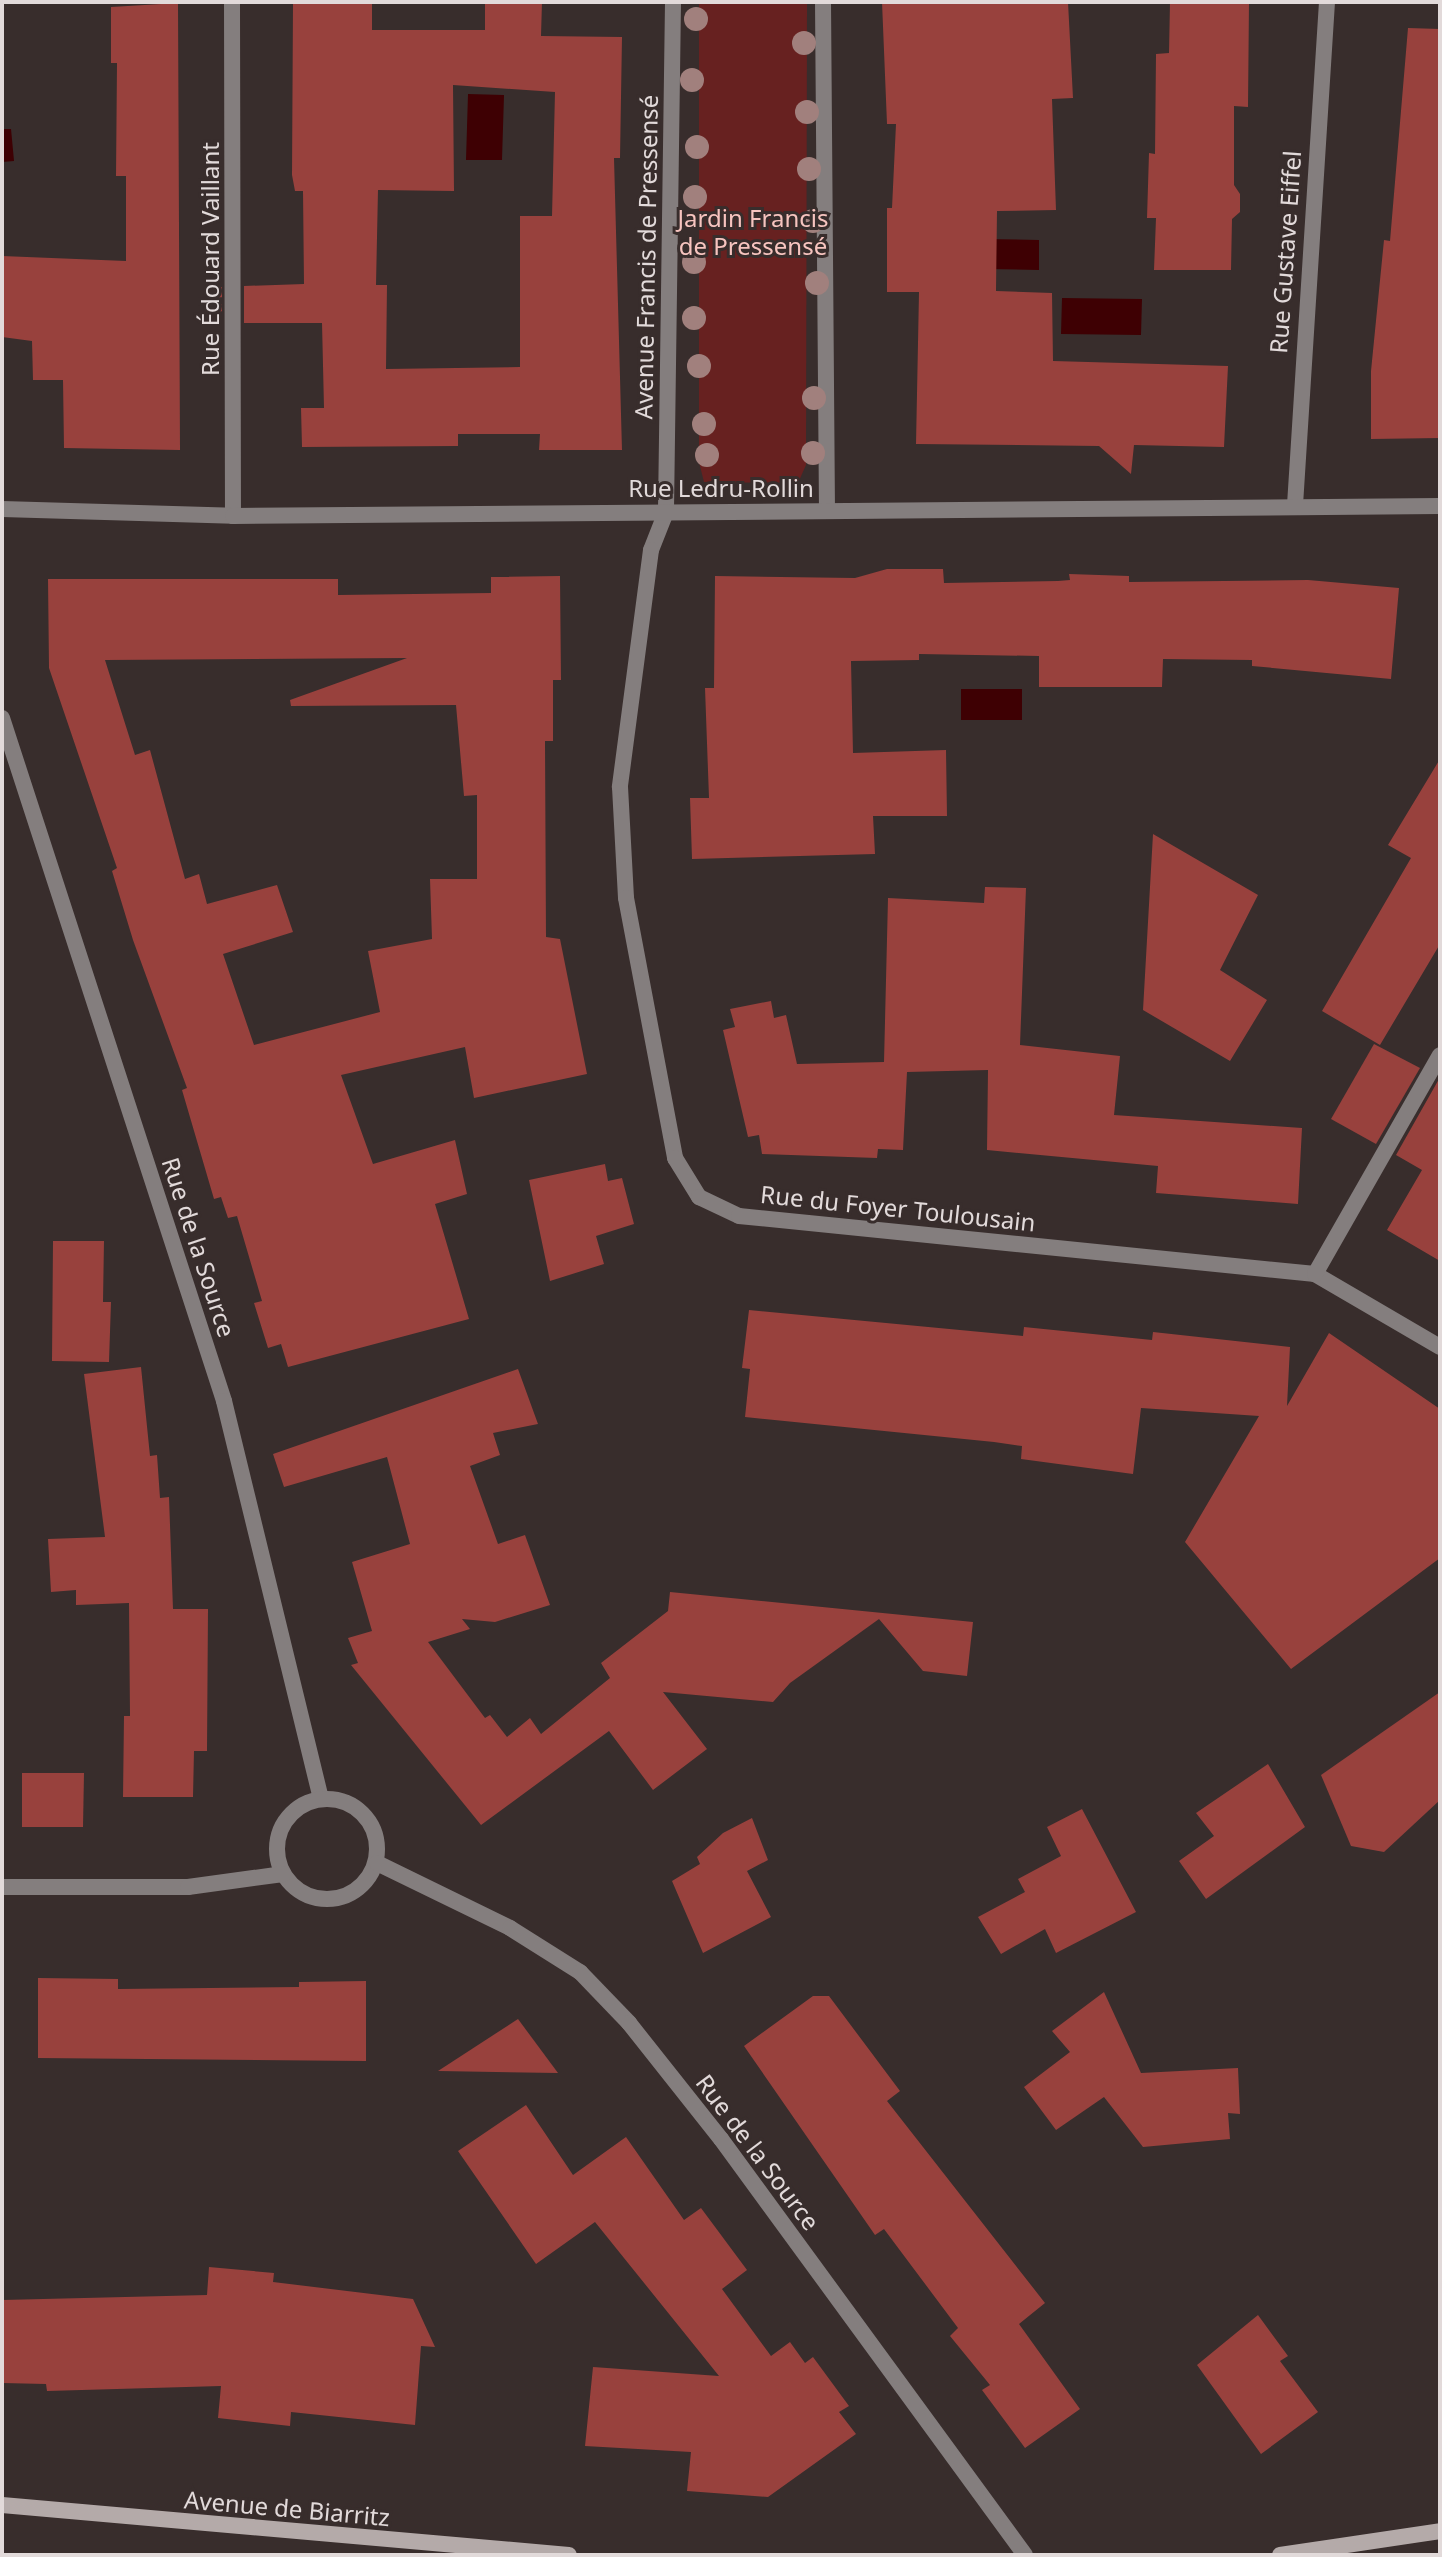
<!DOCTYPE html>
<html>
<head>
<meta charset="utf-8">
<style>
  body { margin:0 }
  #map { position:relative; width:1442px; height:2557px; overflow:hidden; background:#382d2c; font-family:"Noto Sans",sans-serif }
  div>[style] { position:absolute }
  .green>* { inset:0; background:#672120 }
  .water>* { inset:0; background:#3e0003 }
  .building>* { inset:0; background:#98413d }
  .street>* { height:16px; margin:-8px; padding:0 8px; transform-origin:8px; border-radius:8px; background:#847e7e }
  .street>.ring { margin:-8px; padding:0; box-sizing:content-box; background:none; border:16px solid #847e7e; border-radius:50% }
  .secondary>* { height:16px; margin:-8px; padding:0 8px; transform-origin:8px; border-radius:8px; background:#b4aaa9 }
  .trees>* { width:24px; height:24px; margin:-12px; border-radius:50%; background:#a1807d }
  span { translate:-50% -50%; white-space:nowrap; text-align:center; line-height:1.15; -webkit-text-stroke:6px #382d2c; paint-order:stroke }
  .park-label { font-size:24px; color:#f7c4bf }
  .street-label { font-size:24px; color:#e2dada }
  .frame { position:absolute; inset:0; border:4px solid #e2dada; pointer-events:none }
</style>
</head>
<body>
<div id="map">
  <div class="green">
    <i style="clip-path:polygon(699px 2px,807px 2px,806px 465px,798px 483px,704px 482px,699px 462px)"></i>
  </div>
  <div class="water">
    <i style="clip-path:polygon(468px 94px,504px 95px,502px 160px,466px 160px)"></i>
    <i style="clip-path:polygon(2px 129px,11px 129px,14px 161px,2px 162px)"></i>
    <i style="clip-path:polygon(984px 239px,1039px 240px,1039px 270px,984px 269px)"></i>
    <i style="clip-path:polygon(1062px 298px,1142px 299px,1141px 335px,1061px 334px)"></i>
    <i style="clip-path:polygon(961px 689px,1022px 689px,1022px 720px,961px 720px)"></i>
  </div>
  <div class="building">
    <i style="clip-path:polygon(evenodd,293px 2px,372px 2px,372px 30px,485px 30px,485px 2px,542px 2px,541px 36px,622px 37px,620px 158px,614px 158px,622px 450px,539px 450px,540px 434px,458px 434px,458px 446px,302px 447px,301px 408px,324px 408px,322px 323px,244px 323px,244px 286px,304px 284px,303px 191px,295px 191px,292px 175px,293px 2px,453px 85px,555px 92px,552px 216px,520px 216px,520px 367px,386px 369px,387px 285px,376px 285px,378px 190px,454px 191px,453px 85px)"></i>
    <i style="clip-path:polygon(882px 2px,1068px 2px,1073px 98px,1052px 99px,1056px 210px,997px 211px,996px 291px,1052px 293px,1053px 361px,1228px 366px,1224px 447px,1134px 445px,1131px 474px,1099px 446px,916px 444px,919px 292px,887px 292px,887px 208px,892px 208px,896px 124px,887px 124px)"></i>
    <i style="clip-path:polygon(1170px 2px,1249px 2px,1248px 107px,1234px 106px,1234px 185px,1240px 194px,1240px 212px,1232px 219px,1231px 270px,1154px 270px,1156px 218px,1147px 218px,1149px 153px,1155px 154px,1156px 54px,1169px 53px)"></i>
    <i style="clip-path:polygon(178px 3px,180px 450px,64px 448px,63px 380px,33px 380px,32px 341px,2px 337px,2px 256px,126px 261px,126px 176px,116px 176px,117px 63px,111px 63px,111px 7px)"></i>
    <i style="clip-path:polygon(1408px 28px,1440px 29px,1440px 438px,1371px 439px,1371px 371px,1384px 240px,1390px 241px)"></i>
    <i style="clip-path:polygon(218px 287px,222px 287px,222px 323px,218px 323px)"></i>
    <i style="clip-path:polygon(887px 569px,943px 569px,944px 583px,1058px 581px,1070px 580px,1069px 574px,1129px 576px,1129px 582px,1308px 580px,1399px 588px,1391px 679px,1252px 666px,1252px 660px,1163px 659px,1162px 687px,1039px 687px,1039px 656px,919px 654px,919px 660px,851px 661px,853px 753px,946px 750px,947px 816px,873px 816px,875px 854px,692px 859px,690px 798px,709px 798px,705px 688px,714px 688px,715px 576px,855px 578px)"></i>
    <i style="clip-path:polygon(evenodd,560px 576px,561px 680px,553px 680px,553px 741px,545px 741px,546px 937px,560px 939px,587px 1074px,474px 1098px,465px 1047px,341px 1075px,373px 1164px,455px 1140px,467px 1194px,435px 1204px,469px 1319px,288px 1367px,281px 1344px,268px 1348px,254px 1303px,262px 1301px,237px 1216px,228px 1218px,221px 1197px,214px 1199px,182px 1090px,187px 1088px,133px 940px,112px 871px,117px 868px,49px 668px,48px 579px,338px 579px,338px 595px,491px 593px,491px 577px,560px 576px,407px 658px,290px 700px,291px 706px,456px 705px,464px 796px,477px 795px,477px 879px,430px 879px,432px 939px,368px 951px,380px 1012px,254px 1045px,223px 954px,293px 932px,277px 885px,207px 904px,199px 874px,185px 879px,150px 750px,135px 755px,105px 660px,407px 658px)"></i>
    <i style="clip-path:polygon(1440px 759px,1440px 944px,1380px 1045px,1322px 1011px,1411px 858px,1388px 845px)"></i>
    <i style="clip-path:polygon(1153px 834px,1258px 895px,1220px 970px,1267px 1000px,1230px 1061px,1143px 1010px)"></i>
    <i style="clip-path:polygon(985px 887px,1026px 888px,1020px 1045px,1120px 1056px,1114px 1115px,1302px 1128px,1298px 1204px,1156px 1193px,1158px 1166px,987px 1150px,988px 1070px,907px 1072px,903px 1150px,878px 1149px,877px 1158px,762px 1154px,759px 1135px,748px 1137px,723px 1030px,735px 1027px,730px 1009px,771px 1001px,774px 1018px,786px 1015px,797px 1064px,884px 1062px,888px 898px,984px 903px)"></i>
    <i style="clip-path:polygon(1374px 1044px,1420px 1068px,1376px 1144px,1331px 1119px)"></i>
    <i style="clip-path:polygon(1439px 1079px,1440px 1079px,1440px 1261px,1387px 1230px,1422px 1170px,1396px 1155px)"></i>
    <i style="clip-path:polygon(605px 1164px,608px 1181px,622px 1178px,634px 1224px,596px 1236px,604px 1264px,550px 1281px,529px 1180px)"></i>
    <i style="clip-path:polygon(53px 1241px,104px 1241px,103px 1302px,111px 1302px,109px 1362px,52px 1361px)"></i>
    <i style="clip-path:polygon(749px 1310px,1023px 1336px,1024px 1327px,1152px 1340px,1153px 1332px,1290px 1347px,1287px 1406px,1329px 1333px,1440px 1409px,1440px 1558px,1291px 1669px,1185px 1542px,1259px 1416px,1141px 1408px,1133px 1474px,1021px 1459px,1022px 1446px,994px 1442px,745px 1417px,750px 1369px,742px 1368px)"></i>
    <i style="clip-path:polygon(141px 1367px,150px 1456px,157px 1455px,160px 1498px,169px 1497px,173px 1609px,208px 1609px,207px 1751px,194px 1751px,193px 1797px,123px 1797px,124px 1716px,130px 1716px,129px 1603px,76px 1605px,76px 1590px,51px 1592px,48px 1539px,105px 1537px,84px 1374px)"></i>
    <i style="clip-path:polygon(518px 1369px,538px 1424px,493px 1433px,500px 1455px,470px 1466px,498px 1544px,525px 1535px,550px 1605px,495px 1622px,462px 1619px,470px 1629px,428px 1642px,485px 1718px,490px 1715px,507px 1737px,530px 1718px,541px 1734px,610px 1678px,601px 1663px,668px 1611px,670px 1592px,973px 1622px,967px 1676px,923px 1671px,879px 1619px,790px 1683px,773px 1702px,663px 1692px,707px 1749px,653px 1790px,609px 1731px,481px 1825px,351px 1665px,358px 1663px,348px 1638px,372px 1631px,352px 1562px,410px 1544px,387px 1457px,284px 1487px,273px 1454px)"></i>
    <i style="clip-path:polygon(1440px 1692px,1440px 1800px,1384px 1852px,1351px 1846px,1321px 1775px)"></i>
    <i style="clip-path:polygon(1268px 1764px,1305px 1827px,1206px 1899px,1179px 1861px,1214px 1836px,1196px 1813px)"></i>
    <i style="clip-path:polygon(22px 1773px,84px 1773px,83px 1827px,22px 1827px)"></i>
    <i style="clip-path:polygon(1082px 1809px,1136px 1912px,1056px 1953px,1045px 1929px,1001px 1954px,978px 1917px,1025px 1892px,1018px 1879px,1061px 1856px,1047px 1827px)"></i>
    <i style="clip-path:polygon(752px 1818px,768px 1860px,747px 1871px,771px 1917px,703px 1953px,672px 1881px,700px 1864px,697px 1857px,723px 1833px)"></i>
    <i style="clip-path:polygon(38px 1978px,118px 1979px,118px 1989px,299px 1987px,299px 1982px,366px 1981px,366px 2061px,38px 2058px)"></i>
    <i style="clip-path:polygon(1104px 1992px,1141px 2073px,1238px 2068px,1240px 2114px,1228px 2113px,1230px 2139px,1143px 2147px,1104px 2097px,1056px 2130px,1024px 2087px,1070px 2052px,1052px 2031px)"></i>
    <i style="clip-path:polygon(813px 1996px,829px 1996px,900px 2091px,887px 2101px,1045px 2303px,1019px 2324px,1080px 2409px,1025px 2448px,982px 2390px,990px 2385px,950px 2336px,958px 2328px,884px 2229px,875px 2235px,744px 2046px)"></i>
    <i style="clip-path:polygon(518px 2019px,558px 2073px,438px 2071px)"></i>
    <i style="clip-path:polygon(526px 2105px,573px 2175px,626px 2137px,684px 2220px,701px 2208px,747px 2270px,722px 2289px,771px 2356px,790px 2342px,805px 2363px,813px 2357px,849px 2406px,839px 2412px,856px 2434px,768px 2497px,687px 2491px,691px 2452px,585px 2446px,593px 2367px,719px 2376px,595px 2222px,536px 2264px,458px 2151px)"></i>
    <i style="clip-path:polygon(209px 2267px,274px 2273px,273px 2282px,413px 2299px,435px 2347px,421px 2346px,415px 2425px,291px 2412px,290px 2426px,218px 2418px,221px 2386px,47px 2391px,46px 2384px,2px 2383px,2px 2300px,207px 2295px)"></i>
    <i style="clip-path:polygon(1258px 2315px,1288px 2356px,1280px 2361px,1318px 2412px,1261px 2454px,1197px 2365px)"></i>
  </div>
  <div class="street">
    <i style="left:232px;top:2px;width:514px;rotate:89.89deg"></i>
    <i style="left:673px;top:2px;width:510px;rotate:90.79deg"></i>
    <i style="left:666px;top:512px;width:41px;rotate:111.5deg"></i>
    <i style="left:651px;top:550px;width:239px;rotate:97.5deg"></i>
    <i style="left:620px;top:787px;width:111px;rotate:86.9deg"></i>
    <i style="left:626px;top:898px;width:265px;rotate:79.3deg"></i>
    <i style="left:675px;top:1158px;width:46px;rotate:58.4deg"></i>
    <i style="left:699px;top:1197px;width:44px;rotate:25.4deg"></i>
    <i style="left:739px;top:1216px;width:579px;rotate:5.75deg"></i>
    <i style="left:1315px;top:1274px;width:145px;rotate:30.3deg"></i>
    <i style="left:823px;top:2px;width:509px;rotate:89.55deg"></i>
    <i style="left:1295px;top:505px;width:504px;rotate:-86.36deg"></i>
    <i style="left:2px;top:509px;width:231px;rotate:1.7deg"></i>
    <i style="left:233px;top:516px;width:1207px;rotate:-0.47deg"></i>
    <i style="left:2px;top:718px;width:718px;rotate:71.99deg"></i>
    <i style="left:224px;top:1401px;width:409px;rotate:76.3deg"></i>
    <i style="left:1315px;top:1274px;width:252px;rotate:-60.3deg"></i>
    <i class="ring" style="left:277px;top:1799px;width:84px;height:84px"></i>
    <i style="left:377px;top:1863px;width:148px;rotate:26deg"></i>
    <i style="left:510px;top:1928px;width:83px;rotate:32.2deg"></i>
    <i style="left:580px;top:1972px;width:71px;rotate:46.1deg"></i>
    <i style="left:629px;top:2023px;width:148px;rotate:51.6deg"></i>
    <i style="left:721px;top:2139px;width:515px;rotate:53.84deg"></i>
    <i style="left:2px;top:1887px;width:186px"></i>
    <i style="left:188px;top:1887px;width:96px;rotate:-7.8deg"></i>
  </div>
  <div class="secondary">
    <i style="left:2px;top:2505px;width:569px;rotate:5.04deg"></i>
    <i style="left:1280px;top:2555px;width:162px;rotate:-8.5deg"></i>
  </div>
  <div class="trees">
    <i style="left:696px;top:19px"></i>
    <i style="left:804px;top:43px"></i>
    <i style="left:692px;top:80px"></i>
    <i style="left:807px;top:112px"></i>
    <i style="left:697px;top:147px"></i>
    <i style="left:809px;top:169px"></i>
    <i style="left:695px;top:197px"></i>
    <i style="left:813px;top:221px"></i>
    <i style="left:694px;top:262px"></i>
    <i style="left:817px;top:283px"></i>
    <i style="left:694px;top:318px"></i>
    <i style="left:699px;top:366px"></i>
    <i style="left:814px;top:398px"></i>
    <i style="left:704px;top:424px"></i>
    <i style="left:813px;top:453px"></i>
    <i style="left:707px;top:455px"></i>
  </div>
  <div class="park-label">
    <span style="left:753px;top:232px">Jardin Francis<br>de Pressensé</span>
  </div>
  <div class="street-label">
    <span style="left:1285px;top:252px;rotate:-86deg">Rue Gustave Eiffel</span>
    <span style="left:646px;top:257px;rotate:-89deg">Avenue Francis de Pressensé</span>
    <span style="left:210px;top:259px;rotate:-90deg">Rue Édouard Vaillant</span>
    <span style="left:721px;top:488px">Rue Ledru-Rollin</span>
    <span style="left:898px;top:1208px;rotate:6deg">Rue du Foyer Toulousain</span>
    <span style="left:199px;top:1247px;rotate:72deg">Rue de la Source</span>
    <span style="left:758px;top:2152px;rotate:53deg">Rue de la Source</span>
    <span style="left:287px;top:2508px;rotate:5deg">Avenue de Biarritz</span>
  </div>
  <div class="frame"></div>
</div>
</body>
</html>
